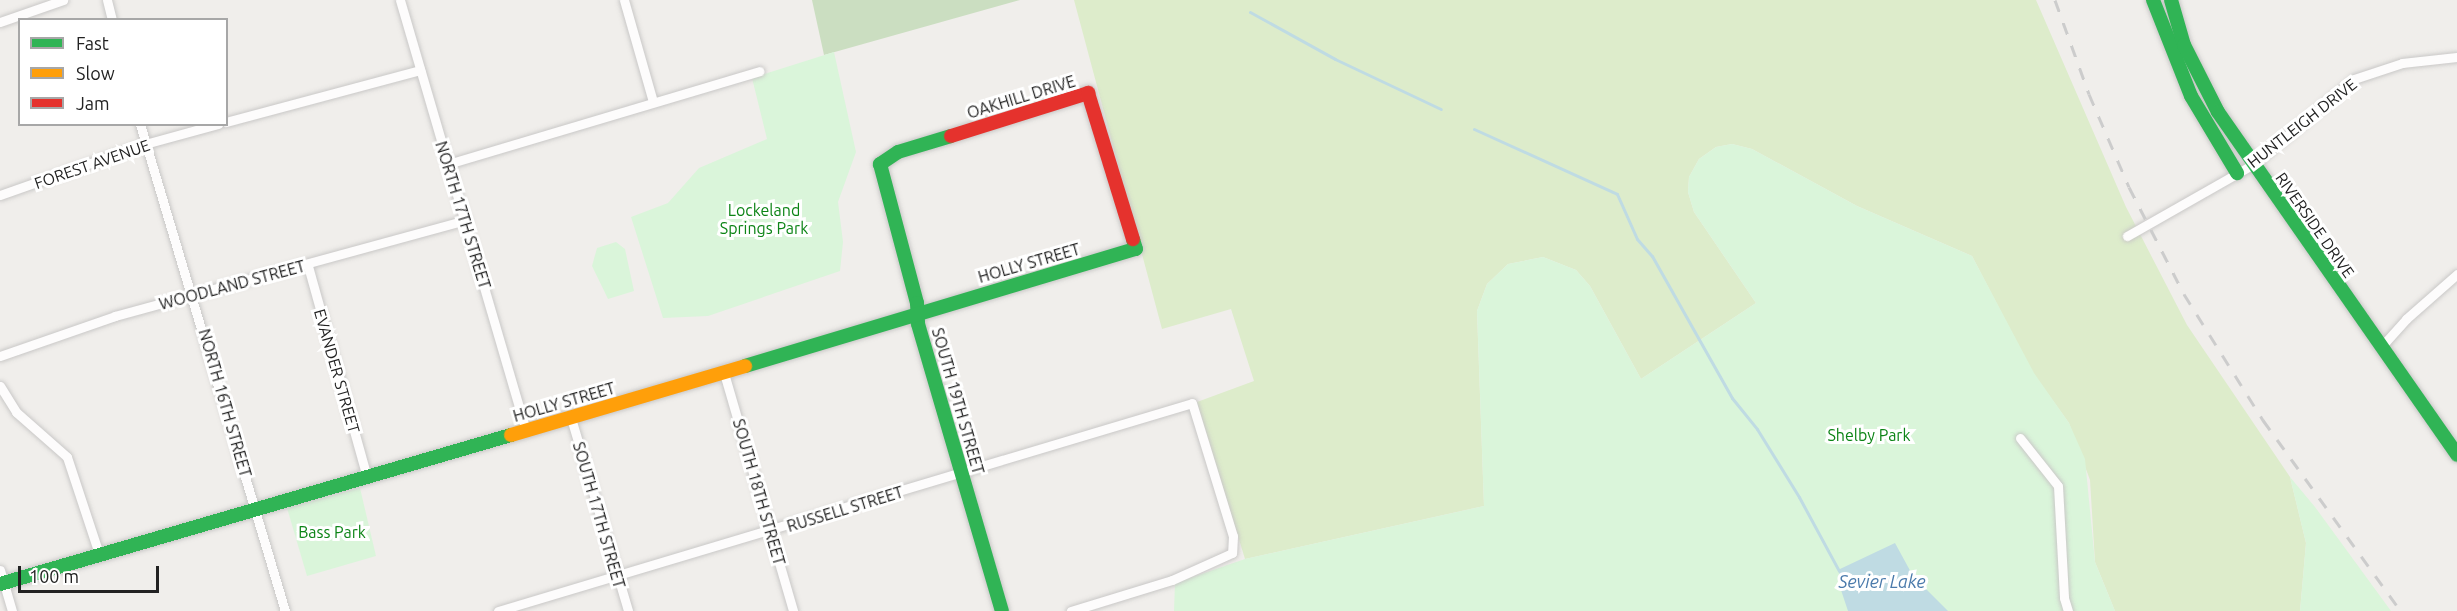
<!DOCTYPE html>
<html>
<head>
<meta charset="utf-8">
<style>
  body { margin:0 }
  #map { position:relative; width:2457px; height:611px; overflow:hidden; background:#f0eeeb; font-family:Ubuntu,sans-serif }
  div>[style] { position:absolute }
  .grass>* { inset:0; background:#ddeccb }
  .forest>* { inset:0; background:#cbdec1 }
  .park>* { inset:0; background:#daf5da }
  .water>* { inset:0; background:#bfdbe3 }
  .stream>* { height:3px; margin:-1.5px; padding:0 1.5px; transform-origin:1.5px; border-radius:1.5px; background:#bfdbe3 }
  .roads { filter:drop-shadow(0 0 2px #c9c8c7) drop-shadow(0 0 2px #c9c8c7) }
  .street>* { height:9px; margin:-4.5px; padding:0 4.5px; transform-origin:4.5px; border-radius:4.5px; background:#fdfcfc }
  .fast>* { height:14px; margin:-7px; padding:0 7px; transform-origin:7px; border-radius:7px; background:#30b455 }
  .slow>* { height:14px; margin:-7px; padding:0 7px; transform-origin:7px; border-radius:7px; background:#ff9f0a }
  .jam>* { height:14px; margin:-7px; padding:0 7px; transform-origin:7px; border-radius:7px; background:#e5322d }
  .rail>* { height:3px; margin-top:-1.5px; transform-origin:0; background:repeating-linear-gradient(90deg,#ccc 0 12px,transparent 0 24px) }
  span { translate:-50% -50%; white-space:nowrap; text-align:center; line-height:1.15; -webkit-text-stroke:6px #fff; paint-order:stroke }
  .street-label { font-size:16px; color:#222 }
  .park-label { font-size:16px; color:#0c8416 }
  .water-label { font-size:18px; color:#4a7aab; font-style:italic }
  .legend { position:absolute; left:18px; top:18px; width:210px; height:108px; box-sizing:border-box; background:#fff; border:2px solid #a7a7a7; margin:0; padding:8px 10px; list-style:none; font-size:18px; color:#222 }
  .legend li { display:flex; align-items:center; gap:12px; height:30px }
  .legend b { width:30px; border:2px solid #a7a7a7 }
  .scale { position:absolute; left:18px; top:566px; width:141px; height:27px; box-sizing:border-box; border:3px solid #222; border-top:0; padding-left:8px; font-size:18px; line-height:21px; white-space:nowrap; color:#222; -webkit-text-stroke:4px #fff; paint-order:stroke }
</style>
</head>
<body>
<div id="map">
  <div class="grass">
    <i style="clip-path:polygon(1074px 0,2036px 0,2126px 207px,2187px 325px,2290px 477px,2306px 543px,2300px 611px,2115px 611px,2095px 562px,2090px 480px,2069px 423px,2033px 373px,1972px 256px,1857px 206px,1752px 149px,1732px 144px,1716px 147px,1699px 159px,1689px 177px,1688px 192px,1694px 212px,1756px 303px,1641px 379px,1590px 286px,1576px 270px,1543px 257px,1508px 264px,1487px 284px,1477px 311px,1484px 506px,1245px 559px,1197px 402px,1254px 381px,1231px 309px,1162px 329px)"></i>
  </div>
  <div class="forest">
    <i style="clip-path:polygon(812px 0,1020px 0,824px 55px)"></i>
  </div>
  <div class="park">
    <i style="clip-path:polygon(834px 52px,856px 152px,838px 202px,843px 242px,840px 271px,708px 316px,663px 318px,631px 217px,668px 203px,699px 168px,767px 139px,752px 78px)"></i>
    <i style="clip-path:polygon(1732px 144px,1752px 149px,1857px 206px,1972px 256px,2034px 373px,2069px 423px,2085px 459px,2095px 562px,2115px 611px,1174px 611px,1175px 583px,1245px 559px,1484px 506px,1477px 311px,1487px 284px,1508px 264px,1543px 257px,1576px 270px,1590px 286px,1641px 379px,1756px 303px,1694px 212px,1688px 192px,1689px 177px,1699px 159px,1716px 147px)"></i>
    <i style="clip-path:polygon(616px 242px,625px 249px,634px 291px,608px 299px,592px 266px,597px 248px)"></i>
    <i style="clip-path:polygon(2290px 477px,2315px 507px,2391px 611px,2300px 611px,2306px 543px)"></i>
    <i style="clip-path:polygon(360px 488px,376px 556px,307px 576px,287px 508px)"></i>
  </div>
  <div class="water">
    <i style="clip-path:polygon(1895px 543px,1913px 576px,1948px 611px,1848px 611px,1838px 581px,1840px 569px)"></i>
  </div>
  <div class="stream">
    <i style="left:1250px;top:12px;width:97px;rotate:28.9deg"></i>
    <i style="left:1335px;top:59px;width:117px;rotate:25.3deg"></i>
    <i style="left:1474px;top:129px;width:157px;rotate:24.4deg"></i>
    <i style="left:1617px;top:194px;width:49px;rotate:66deg"></i>
    <i style="left:1637px;top:239px;width:23px;rotate:49deg"></i>
    <i style="left:1652px;top:256px;width:163px;rotate:60.6deg"></i>
    <i style="left:1732px;top:398px;width:40px;rotate:51deg"></i>
    <i style="left:1757px;top:429px;width:80px;rotate:58.3deg"></i>
    <i style="left:1799px;top:497px;width:84px;rotate:61.6deg"></i>
  </div>
  <div class="roads">
    <div class="street">
      <i style="left:107px;top:0;width:21px;rotate:76deg"></i>
      <i style="left:400px;top:0;width:448px;rotate:73.7deg"></i>
      <i style="left:624px;top:0;width:106px;rotate:74.1deg"></i>
      <i style="left:0;top:22px;width:67px;rotate:-19.2deg"></i>
      <i style="left:226px;top:122px;width:201px;rotate:-15deg"></i>
      <i style="left:140px;top:124px;width:508px;rotate:73.42deg"></i>
      <i style="left:448px;top:164px;width:325px;rotate:-16.6deg"></i>
      <i style="left:0;top:195px;width:154px;rotate:-19.4deg"></i>
      <i style="left:145px;top:144px;width:76px;rotate:-15.3deg"></i>
      <i style="left:2127px;top:236px;width:144px;rotate:-29.6deg"></i>
      <i style="left:2252px;top:165px;width:133px;rotate:-40.1deg"></i>
      <i style="left:2354px;top:79px;width:51px;rotate:-18.4deg"></i>
      <i style="left:2402px;top:63px;width:55px;rotate:-6.2deg"></i>
      <i style="left:308px;top:266px;width:219px;rotate:74.4deg"></i>
      <i style="left:2381px;top:347px;width:38px;rotate:-48deg"></i>
      <i style="left:2406px;top:319px;width:68px;rotate:-41.4deg"></i>
      <i style="left:0;top:356px;width:122px;rotate:-19.2deg"></i>
      <i style="left:115px;top:316px;width:364px;rotate:-15.3deg"></i>
      <i style="left:724px;top:373px;width:248px;rotate:73.8deg"></i>
      <i style="left:0;top:386px;width:31px;rotate:58deg"></i>
      <i style="left:16px;top:412px;width:68px;rotate:41.4deg"></i>
      <i style="left:67px;top:457px;width:102px;rotate:71.7deg"></i>
      <i style="left:571px;top:418px;width:201px;rotate:73.5deg"></i>
      <i style="left:2020px;top:438px;width:61px;rotate:51.6deg"></i>
      <i style="left:2058px;top:486px;width:112px;rotate:86.9deg"></i>
      <i style="left:2064px;top:598px;width:14px;rotate:73deg"></i>
      <i style="left:0;top:570px;width:43px;rotate:73.7deg"></i>
      <i style="left:498px;top:611px;width:724px;rotate:-16.68deg"></i>
      <i style="left:1192px;top:403px;width:139px;rotate:72.9deg"></i>
      <i style="left:1233px;top:536px;width:17px;rotate:93deg"></i>
      <i style="left:1232px;top:553px;width:66px;rotate:155.8deg"></i>
      <i style="left:1172px;top:580px;width:106px;rotate:162.9deg"></i>
    </div>
    <div class="fast">
      <i style="left:2153px;top:0;width:103px;rotate:68.4deg"></i>
      <i style="left:2191px;top:96px;width:90px;rotate:59.1deg"></i>
      <i style="left:2171px;top:0;width:47px;rotate:73.9deg"></i>
      <i style="left:2184px;top:45px;width:75px;rotate:63.1deg"></i>
      <i style="left:2218px;top:112px;width:418px;rotate:55.1deg"></i>
      <i style="left:951px;top:136px;width:55px;rotate:163.2deg"></i>
      <i style="left:898px;top:152px;width:22px;rotate:146deg"></i>
      <i style="left:880px;top:164px;width:144px;rotate:75.1deg"></i>
      <i style="left:917px;top:303px;width:21px;rotate:87deg"></i>
      <i style="left:918px;top:324px;width:299px;rotate:73.7deg"></i>
      <i style="left:745px;top:366px;width:408px;rotate:-16.7deg"></i>
      <i style="left:1136px;top:249px;width:10px;rotate:-107deg"></i>
      <i style="left:0;top:584px;width:532px;rotate:-16.26deg"></i>
    </div>
    <div class="slow">
      <i style="left:511px;top:435px;width:244px;rotate:-16.4deg"></i>
    </div>
    <div class="jam">
      <i style="left:951px;top:136px;width:144px;rotate:-17.4deg"></i>
      <i style="left:1088px;top:93px;width:153px;rotate:72.9deg"></i>
    </div>
  </div>
  <div class="rail">
    <i style="left:2055px;top:0;width:100px;rotate:70.1deg"></i>
    <i style="left:2089px;top:94px;width:101px;rotate:66.7deg"></i>
    <i style="left:2129px;top:187px;width:120px;rotate:62.8deg"></i>
    <i style="left:2184px;top:294px;width:149px;rotate:57.9deg"></i>
    <i style="left:2263px;top:420px;width:236px;rotate:54.2deg"></i>
  </div>
  <div class="street-label">
    <span style="left:1021px;top:97px;rotate:-17deg">OAKHILL DRIVE</span>
    <span style="left:2302px;top:123px;rotate:-38deg">HUNTLEIGH DRIVE</span>
    <span style="left:92px;top:164px;rotate:-19deg">FOREST AVENUE</span>
    <span style="left:463px;top:215px;rotate:73deg">NORTH 17TH STREET</span>
    <span style="left:2315px;top:225px;rotate:55deg">RIVERSIDE DRIVE</span>
    <span style="left:1029px;top:263px;rotate:-16deg">HOLLY STREET</span>
    <span style="left:232px;top:285px;rotate:-15deg">WOODLAND STREET</span>
    <span style="left:337px;top:371px;rotate:74deg">EVANDER STREET</span>
    <span style="left:958px;top:401px;rotate:74deg">SOUTH 19TH STREET</span>
    <span style="left:564px;top:402px;rotate:-16deg">HOLLY STREET</span>
    <span style="left:225px;top:403px;rotate:74deg">NORTH 16TH STREET</span>
    <span style="left:759px;top:492px;rotate:74deg">SOUTH 18TH STREET</span>
    <span style="left:845px;top:509px;rotate:-17deg">RUSSELL STREET</span>
    <span style="left:599px;top:515px;rotate:74deg">SOUTH 17TH STREET</span>
  </div>
  <div class="park-label">
    <span style="left:764px;top:219px">Lockeland<br>Springs Park</span>
    <span style="left:1869px;top:435px">Shelby Park</span>
    <span style="left:332px;top:532px">Bass Park</span>
  </div>
  <div class="water-label">
    <span style="left:1882px;top:581px">Sevier Lake</span>
  </div>
  <ul class="legend">
  <li><b style="height:8px;background:#30b455"></b>Fast</li>
  <li><b style="height:8px;background:#ff9f0a"></b>Slow</li>
  <li><b style="height:8px;background:#e5322d"></b>Jam</li>
  </ul>
  <div class="scale">100 m</div>
</div>
</body>
</html>
